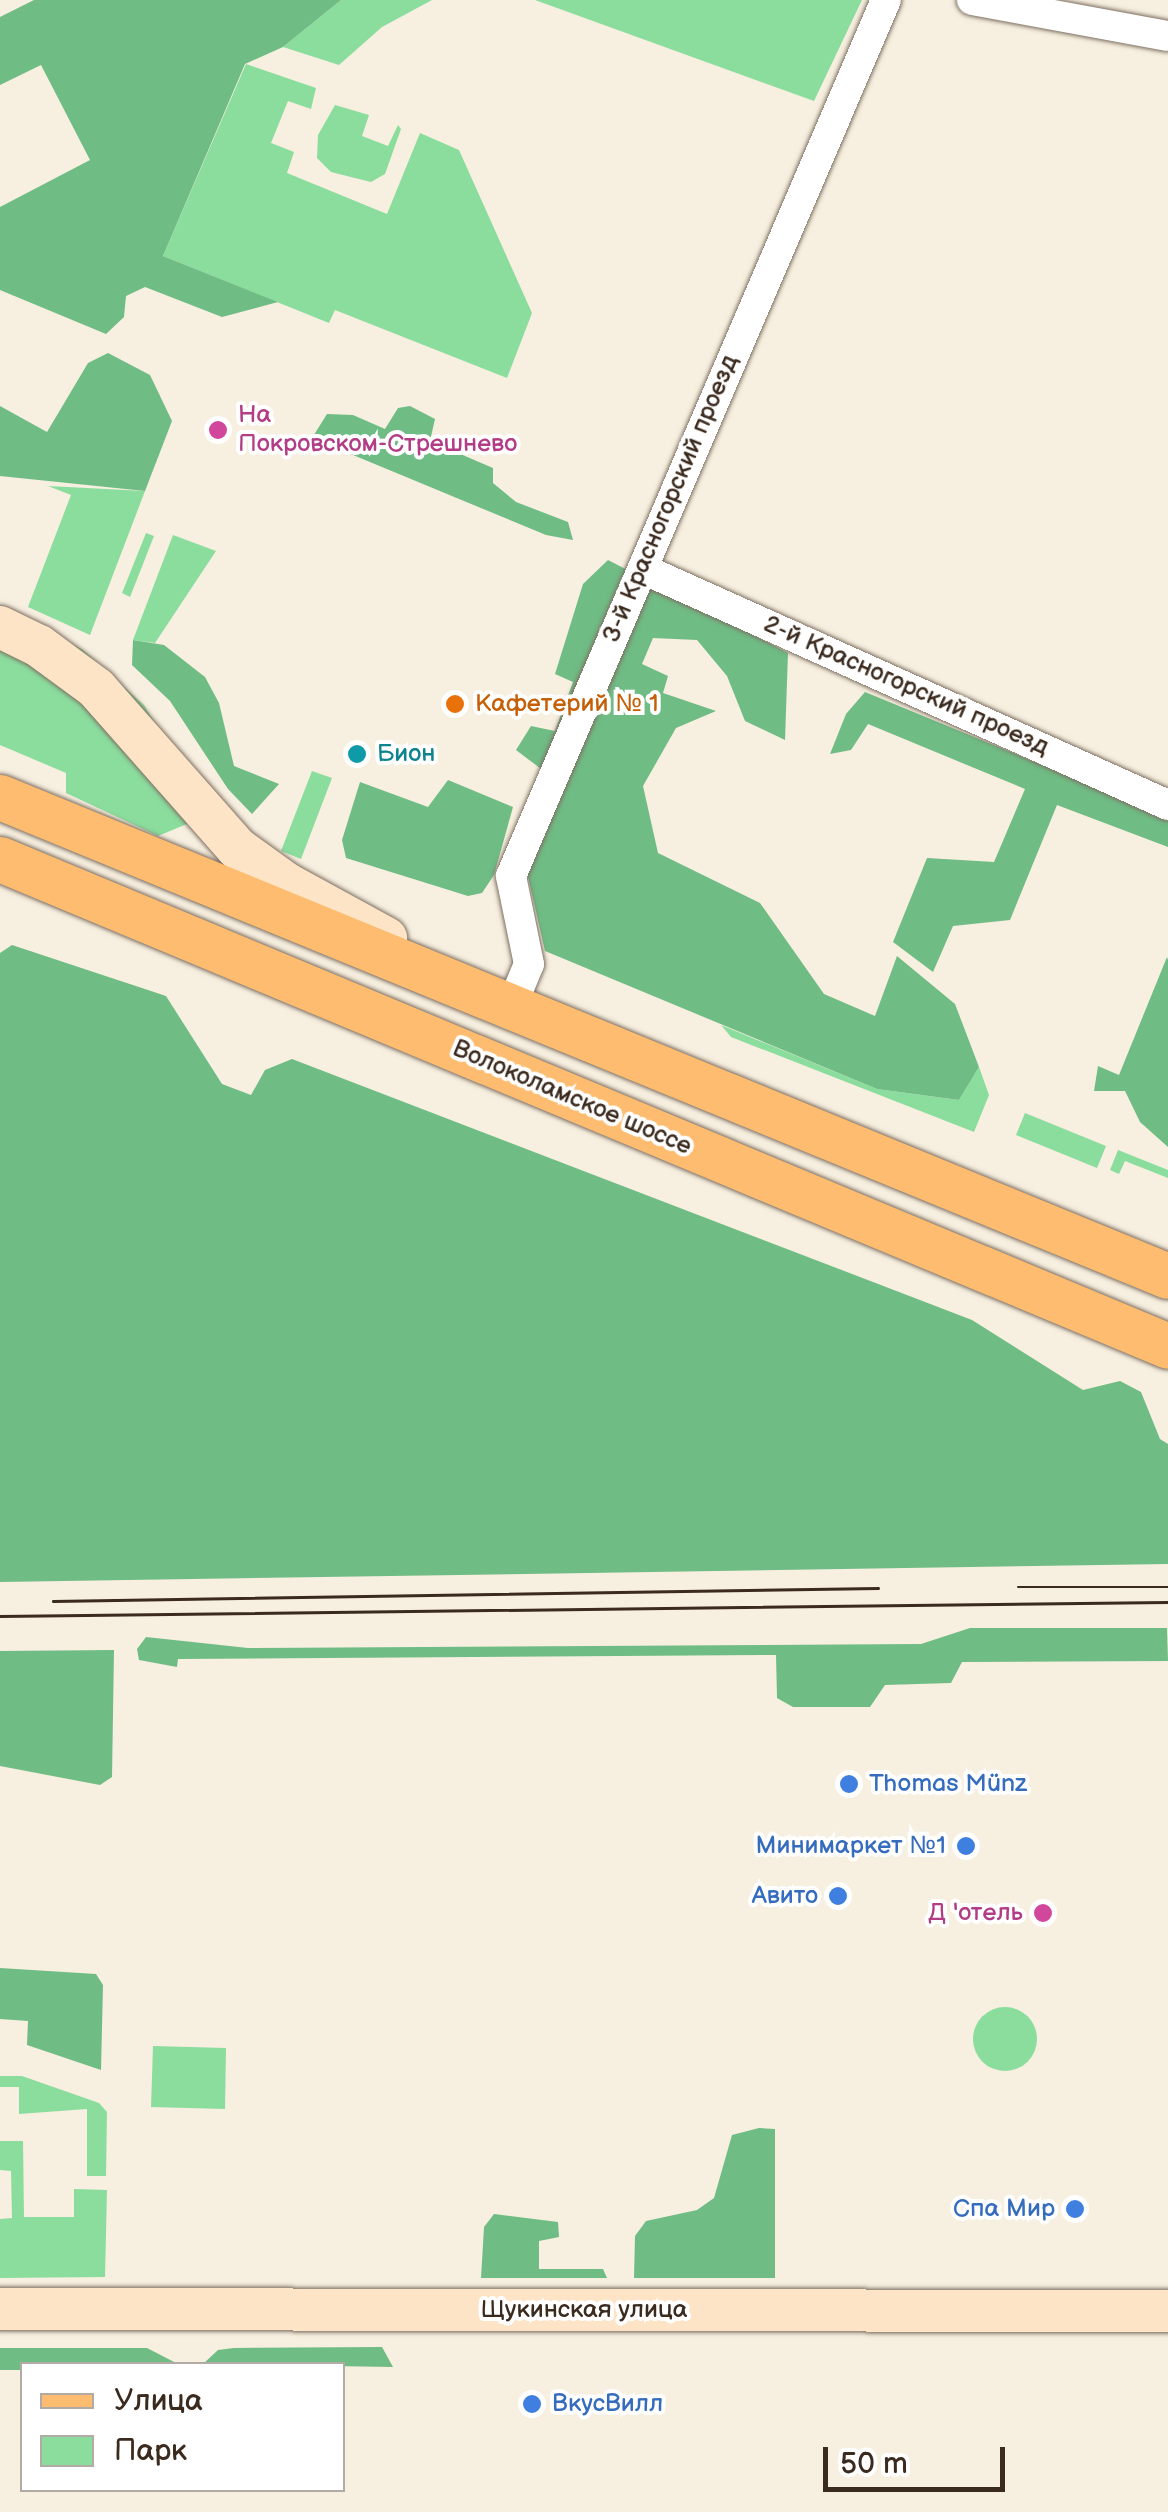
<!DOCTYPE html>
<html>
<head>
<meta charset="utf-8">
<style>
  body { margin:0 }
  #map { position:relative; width:1168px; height:2512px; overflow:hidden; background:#f7efdf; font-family:"Balsamiq Sans",sans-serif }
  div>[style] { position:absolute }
  .green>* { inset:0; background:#8bdd9e }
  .round { border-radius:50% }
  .forest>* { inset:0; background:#70bc85 }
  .roads { filter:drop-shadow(0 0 2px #7d6f62) drop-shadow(0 0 2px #7d6f62) }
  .street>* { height:30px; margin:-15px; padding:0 15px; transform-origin:15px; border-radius:15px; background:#fff }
  .secondary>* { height:42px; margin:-21px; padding:0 21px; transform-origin:21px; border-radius:21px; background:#fee4c6 }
  .primary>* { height:45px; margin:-22.5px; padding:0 22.5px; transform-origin:22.5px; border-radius:22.5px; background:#fdbc70 }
  .tram>* { height:2.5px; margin:-1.25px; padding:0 1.25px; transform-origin:1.25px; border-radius:1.25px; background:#3b2a1e }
  .dots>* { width:28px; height:28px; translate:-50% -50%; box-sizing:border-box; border:5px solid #fff; border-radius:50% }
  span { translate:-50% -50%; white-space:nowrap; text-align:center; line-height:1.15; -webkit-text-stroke:8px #fff; paint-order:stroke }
  .hotel-label { font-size:25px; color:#b23c85 }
  .left { translate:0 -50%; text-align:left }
  .right { translate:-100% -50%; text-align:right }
  .street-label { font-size:25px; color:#3b2a1e }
  .food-label { font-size:25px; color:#c56008 }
  .culture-label { font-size:25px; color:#0d838f }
  .shop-label { font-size:25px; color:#366cbe }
  .legend { position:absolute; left:20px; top:2362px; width:325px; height:130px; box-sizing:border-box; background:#fff; border:2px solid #b1aaa5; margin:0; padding:12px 18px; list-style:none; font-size:30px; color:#3b2a1e }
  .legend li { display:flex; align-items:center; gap:20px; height:50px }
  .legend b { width:50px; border:2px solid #b1aaa5 }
  .scale { position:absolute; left:823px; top:2447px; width:182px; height:45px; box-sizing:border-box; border:5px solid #3b2a1e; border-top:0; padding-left:12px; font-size:30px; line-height:35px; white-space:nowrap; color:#3b2a1e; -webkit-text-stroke:8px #fff; paint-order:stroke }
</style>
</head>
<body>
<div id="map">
  <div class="green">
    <i style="clip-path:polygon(341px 0,432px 0,382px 27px,339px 65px,283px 47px)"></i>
    <i style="clip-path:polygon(535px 0,862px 0,814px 101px)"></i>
    <i style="clip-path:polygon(246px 64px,316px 88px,311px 109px,288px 101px,271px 143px,294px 152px,287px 173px,387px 214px,420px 133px,459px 150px,532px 313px,507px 378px,335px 310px,329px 323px,163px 256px)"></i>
    <i style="clip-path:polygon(335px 105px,369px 115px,362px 136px,388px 146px,398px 125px,401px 129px,385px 174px,371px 182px,331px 172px,317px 158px,318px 135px)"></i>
    <i style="clip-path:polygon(48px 486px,145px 491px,90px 635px,28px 607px,71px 495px)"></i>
    <i style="clip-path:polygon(146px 533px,154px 536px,130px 597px,122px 593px)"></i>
    <i style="clip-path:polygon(173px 535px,216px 551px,155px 643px,133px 640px)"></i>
    <i style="clip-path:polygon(18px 618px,82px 649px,144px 705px,190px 782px,194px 821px,158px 836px,66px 793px,66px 773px,0 745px,0 640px)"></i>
    <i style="clip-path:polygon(312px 771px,332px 778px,301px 859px,281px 851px)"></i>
    <i style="clip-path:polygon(721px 1025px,877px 1089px,959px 1100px,979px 1067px,989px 1095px,974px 1132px,731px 1037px)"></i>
    <i style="clip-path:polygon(1025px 1113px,1106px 1146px,1097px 1168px,1016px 1135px)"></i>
    <i style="clip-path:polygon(1118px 1150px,1168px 1170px,1168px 1178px,1125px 1161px,1119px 1174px,1110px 1170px)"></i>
    <i class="round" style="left:973px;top:2007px;width:64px;height:64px"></i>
    <i style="clip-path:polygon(153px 2046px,226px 2048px,225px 2109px,151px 2107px)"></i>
    <i style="clip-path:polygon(0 2076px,22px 2076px,99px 2103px,107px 2112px,106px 2176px,87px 2176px,87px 2109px,19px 2114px,19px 2087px,0 2087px)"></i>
    <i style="clip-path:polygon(0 2141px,23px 2141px,24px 2217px,74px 2217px,74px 2189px,107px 2190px,105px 2277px,0 2278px,0 2219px,12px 2218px,11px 2171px,0 2170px)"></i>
  </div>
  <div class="forest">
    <i style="clip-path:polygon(34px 0,341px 0,283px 47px,245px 64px,163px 256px,278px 302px,222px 317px,145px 287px,126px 296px,124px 317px,106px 334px,0 290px,0 207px,90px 160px,41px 65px,0 85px,0 17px)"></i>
    <i style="clip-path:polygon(108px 353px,150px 375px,172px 421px,145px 491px,0 476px,0 406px,47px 432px,88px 363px)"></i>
    <i style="clip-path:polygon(410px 406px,435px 419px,430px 441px,493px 468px,493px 483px,516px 502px,568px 522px,573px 540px,546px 535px,312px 438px,327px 414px,353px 415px,385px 429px,398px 408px)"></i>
    <i style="clip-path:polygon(608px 560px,788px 653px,785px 740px,745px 721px,727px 676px,697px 640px,653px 638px,642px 664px,668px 676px,663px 693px,716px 711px,676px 728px,643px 786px,658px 853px,760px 903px,824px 994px,875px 1016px,897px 956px,955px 1004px,979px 1067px,959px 1100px,877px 1089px,545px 951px,526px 868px,561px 784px,516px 750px,531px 726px,555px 731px,573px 682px,555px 674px,583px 584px)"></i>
    <i style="clip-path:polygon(133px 640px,164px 645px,205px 677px,219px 703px,234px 766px,279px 784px,252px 814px,228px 789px,170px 701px,132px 665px)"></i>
    <i style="clip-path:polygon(865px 692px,1168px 817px,1168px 847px,1057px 805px,1010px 920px,953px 926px,933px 972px,893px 942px,927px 858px,994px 862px,1025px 789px,868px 724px,851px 750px,830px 754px,846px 714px)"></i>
    <i style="clip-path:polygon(448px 780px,513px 807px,494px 875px,482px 893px,468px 896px,346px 858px,342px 840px,360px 782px,428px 807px)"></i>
    <i style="clip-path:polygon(12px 945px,166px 996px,222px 1084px,251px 1095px,265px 1070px,292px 1059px,972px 1320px,1083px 1390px,1120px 1381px,1141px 1392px,1160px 1439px,1168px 1444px,1168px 1564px,0 1582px,0 953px)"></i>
    <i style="clip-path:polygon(1167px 957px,1168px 960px,1168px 1147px,1140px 1122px,1125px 1091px,1094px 1091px,1098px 1066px,1119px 1075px)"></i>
    <i style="clip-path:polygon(970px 1628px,1167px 1628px,1168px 1661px,962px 1662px,951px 1683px,885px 1685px,870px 1707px,793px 1707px,777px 1698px,776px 1655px,178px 1659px,177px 1667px,139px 1660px,137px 1649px,146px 1637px,248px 1648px,921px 1644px)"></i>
    <i style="clip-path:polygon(114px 1650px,112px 1777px,100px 1785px,0 1766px,0 1651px)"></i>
    <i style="clip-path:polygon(0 1968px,96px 1974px,103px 1985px,101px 2070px,27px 2045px,28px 2021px,0 2019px)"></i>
    <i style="clip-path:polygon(759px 2128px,775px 2129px,775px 2278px,634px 2278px,635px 2236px,646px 2221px,697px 2210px,714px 2198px,732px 2135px)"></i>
    <i style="clip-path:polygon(494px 2214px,558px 2222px,559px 2237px,539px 2241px,539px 2269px,603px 2269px,607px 2278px,481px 2278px,484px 2227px)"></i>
    <i style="clip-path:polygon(382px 2347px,393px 2367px,203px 2364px,218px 2350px,234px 2348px)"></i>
    <i style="clip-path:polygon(0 2348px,147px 2348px,178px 2364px,22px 2364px,22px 2370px,0 2370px)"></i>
  </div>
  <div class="roads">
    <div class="street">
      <i style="left:972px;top:0;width:199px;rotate:10.4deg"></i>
      <i style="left:643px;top:569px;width:576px;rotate:24.21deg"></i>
      <i style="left:512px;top:1005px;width:44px;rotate:-67.5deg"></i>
      <i style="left:529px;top:964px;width:90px;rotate:-101.6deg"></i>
      <i style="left:511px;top:876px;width:953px;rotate:-66.83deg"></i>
    </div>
    <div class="secondary">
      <i style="left:0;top:627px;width:43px;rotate:26deg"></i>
      <i style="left:39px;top:646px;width:71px;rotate:36.4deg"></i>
      <i style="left:96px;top:688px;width:213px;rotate:48.6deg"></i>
      <i style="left:237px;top:848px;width:62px;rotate:35.8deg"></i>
      <i style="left:287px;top:884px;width:113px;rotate:28.6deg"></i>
      <i style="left:0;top:2309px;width:1168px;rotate:0.1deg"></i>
    </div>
    <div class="primary">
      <i style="left:0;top:797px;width:1262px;rotate:22.3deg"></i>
      <i style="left:0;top:859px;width:1265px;rotate:22.63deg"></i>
    </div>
  </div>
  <div class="tram">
    <i style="left:1018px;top:1587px;width:150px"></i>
    <i style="left:53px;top:1601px;width:825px;rotate:-0.9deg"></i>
    <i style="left:0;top:1616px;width:1168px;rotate:-0.69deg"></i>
  </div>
  <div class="dots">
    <i style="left:218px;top:430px;background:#d1479c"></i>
    <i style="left:455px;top:704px;background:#e8710a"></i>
    <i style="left:357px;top:754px;background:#0f9aa8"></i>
    <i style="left:849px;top:1784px;background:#3f7fe0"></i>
    <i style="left:966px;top:1846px;background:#3f7fe0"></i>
    <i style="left:838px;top:1896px;background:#3f7fe0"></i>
    <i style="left:1043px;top:1913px;background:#d1479c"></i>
    <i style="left:1075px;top:2209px;background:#3f7fe0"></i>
    <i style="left:532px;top:2404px;background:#3f7fe0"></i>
  </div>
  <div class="hotel-label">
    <span class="left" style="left:238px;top:430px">На<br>Покровском-Стрешнево</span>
    <span class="right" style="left:1023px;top:1913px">Д 'отель</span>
  </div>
  <div class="street-label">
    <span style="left:671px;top:499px;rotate:-67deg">3-й Красногорский проезд</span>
    <span style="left:906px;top:686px;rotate:24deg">2-й Красногорский проезд</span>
    <span style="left:572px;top:1098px;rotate:23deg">Волоколамское шоссе</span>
    <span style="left:584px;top:2310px">Щукинская улица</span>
  </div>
  <div class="food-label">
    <span class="left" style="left:475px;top:704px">Кафетерий № 1</span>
  </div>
  <div class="culture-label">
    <span class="left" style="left:377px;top:754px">Бион</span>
  </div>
  <div class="shop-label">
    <span class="left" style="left:869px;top:1784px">Thomas Münz</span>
    <span class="right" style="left:946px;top:1846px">Минимаркет №1</span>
    <span class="right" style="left:818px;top:1896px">Авито</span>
    <span class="right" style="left:1055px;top:2209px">Спа Мир</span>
    <span class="left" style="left:552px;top:2404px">ВкусВилл</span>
  </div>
  <ul class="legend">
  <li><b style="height:12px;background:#fdbc70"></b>Улица</li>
  <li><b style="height:28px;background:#8bdd9e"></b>Парк</li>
  </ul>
  <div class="scale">50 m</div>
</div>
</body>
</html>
